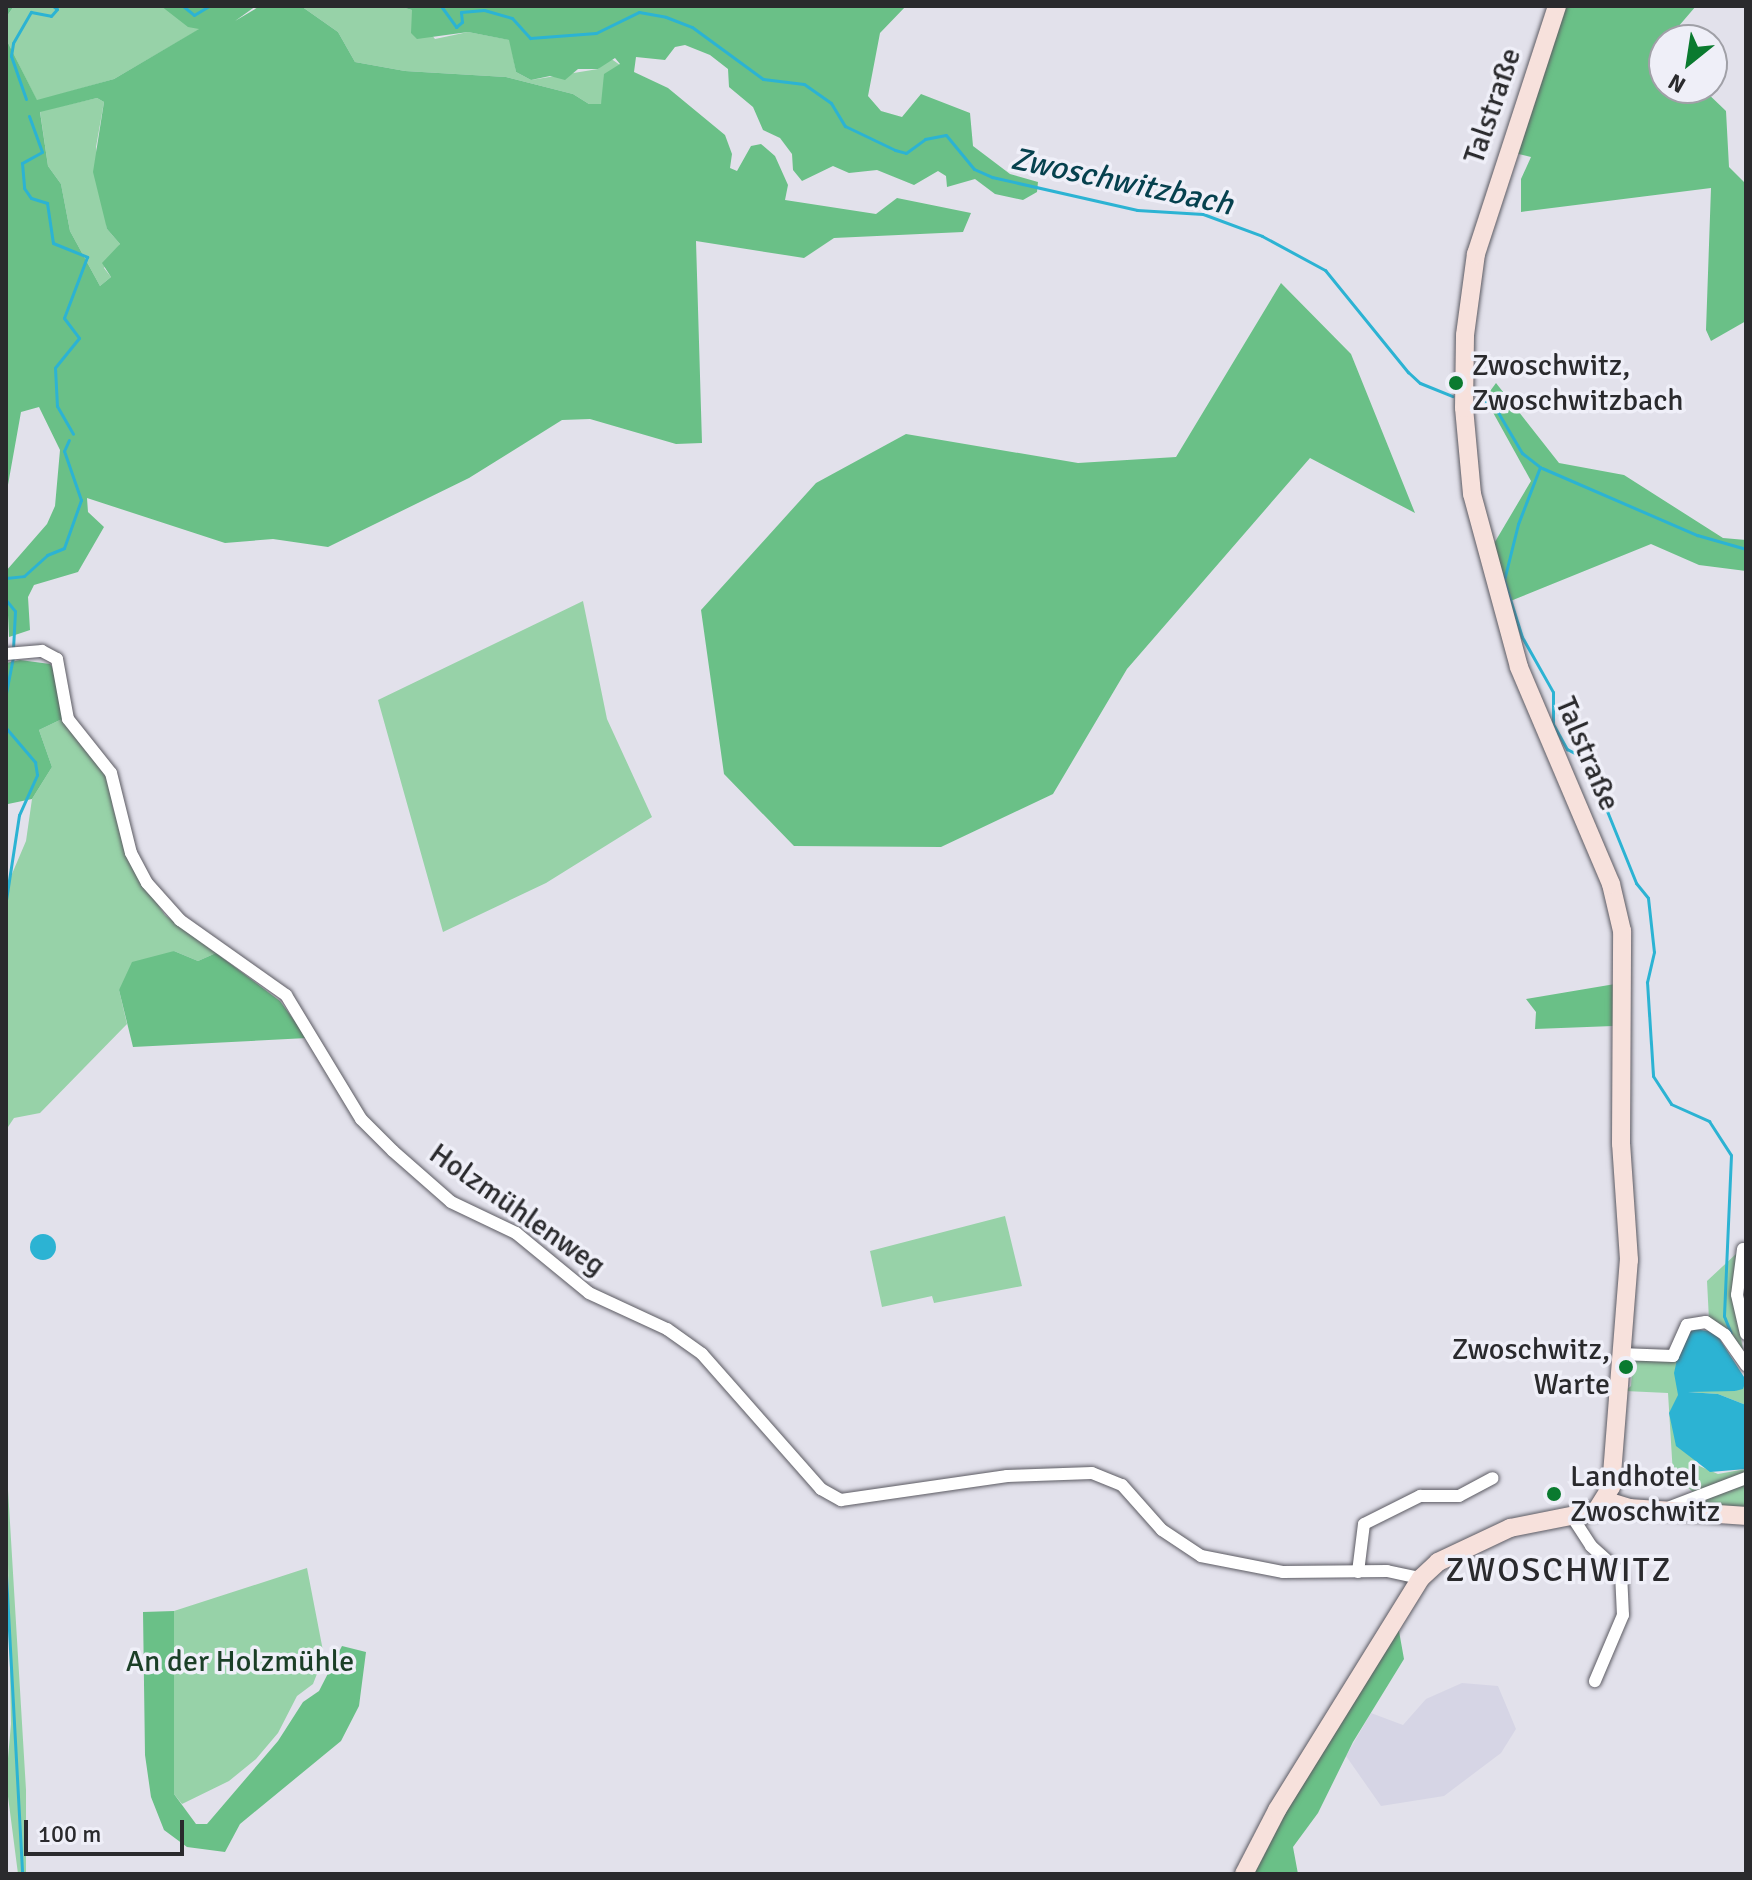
<!DOCTYPE html>
<html>
<head>
<meta charset="utf-8">
<style>
  body { margin:0 }
  #map { position:relative; width:1752px; height:1880px; overflow:hidden; background:#e2e1eb; font-family:Signika,sans-serif }
  div>[style] { position:absolute }
  .built>* { inset:0; background:#d6d5e5 }
  .green>* { inset:0; background:#97d2a8 }
  .forest>* { inset:0; background:#6ac087 }
  .water>* { inset:0; background:#2cb3d3 }
  .round { border-radius:50% }
  .stream>* { height:3px; margin:-1.5px; padding:0 1.5px; transform-origin:1.5px; border-radius:1.5px; background:#2cb3d3 }
  .roads { filter:drop-shadow(0 0 2px #5c5b63) drop-shadow(0 0 2px #5c5b63) }
  .street>* { height:12px; margin:-6px; padding:0 6px; transform-origin:6px; border-radius:6px; background:#fff }
  .secondary>* { height:18px; margin:-9px; padding:0 9px; transform-origin:9px; border-radius:9px; background:#f7e1dc }
  .dots>* { width:22px; height:22px; translate:-50% -50%; box-sizing:border-box; border:4px solid #efeff8; border-radius:50% }
  span { translate:-50% -50%; white-space:nowrap; text-align:center; line-height:1.15; -webkit-text-stroke:7px #efeff8; paint-order:stroke }
  .street-label { font-size:30px; color:#2a2a2d }
  .poi-label { font-size:30px; color:#2a2a2d }
  .left { translate:0 -50%; text-align:left }
  .right { translate:-100% -50%; text-align:right }
  .park-label { font-size:30px; color:#1b3f27 }
  .water-label { font-size:32px; color:#06414e; font-style:italic }
  .quarter-label { font-size:34px; color:#2a2a2d; letter-spacing:2px }
  .frame { position:absolute; inset:0; border:8px solid #2a2a2d; pointer-events:none }
  .north { position:absolute; left:1648px; top:24px; width:80px; height:80px; box-sizing:border-box; background:#efeff8; border:2px solid #a0a0a7; border-radius:50%; rotate:210deg; font-size:22px; font-weight:700; line-height:32px; text-align:center; color:#2a2a2d }
  .north::after { content:''; display:block; margin:auto; width:28px; height:36px; background:#0a7a2f; clip-path:polygon(50% 0,100% 100%,50% 72%,0 100%) }
  .scale { position:absolute; left:24px; top:1820px; width:160px; height:36px; box-sizing:border-box; border:4px solid #2a2a2d; border-top:0; padding-left:10px; font-size:24px; line-height:28px; white-space:nowrap; color:#2a2a2d; -webkit-text-stroke:6px #efeff8; paint-order:stroke }
</style>
</head>
<body>
<div id="map">
  <div class="built">
    <i style="clip-path:polygon(1462px 1683px,1498px 1686px,1516px 1729px,1501px 1753px,1444px 1796px,1381px 1806px,1346px 1756px,1371px 1713px,1403px 1725px,1426px 1699px)"></i>
  </div>
  <div class="green">
    <i style="clip-path:polygon(14px 6px,161px 6px,200px 29px,114px 79px,37px 101px,6px 39px,7px 16px)"></i>
    <i style="clip-path:polygon(301px 6px,398px 6px,412px 10px,435px 39px,468px 32px,510px 40px,516px 72px,531px 80px,598px 69px,610px 58px,620px 65px,601px 104px,589px 104px,573px 94px,506px 77px,405px 71px,355px 62px,338px 32px)"></i>
    <i style="clip-path:polygon(97px 98px,104px 102px,96px 147px,107px 229px,120px 244px,104px 268px,111px 277px,100px 286px,70px 231px,61px 184px,48px 166px,40px 111px)"></i>
    <i style="clip-path:polygon(583px 601px,607px 719px,652px 817px,546px 883px,443px 932px,378px 700px)"></i>
    <i style="clip-path:polygon(62px 719px,112px 783px,112px 805px,131px 865px,165px 915px,216px 953px,198px 961px,174px 951px,119px 990px,127px 1024px,40px 1113px,14px 1118px,6px 1130px,6px 888px,26px 841px,32px 799px,52px 767px,39px 730px)"></i>
    <i style="clip-path:polygon(1005px 1216px,1022px 1286px,934px 1303px,932px 1296px,882px 1307px,870px 1251px)"></i>
    <i style="clip-path:polygon(1737px 1253px,1737px 1315px,1744px 1356px,1709px 1320px,1707px 1281px)"></i>
    <i style="clip-path:polygon(1633px 1357px,1677px 1359px,1678px 1395px,1697px 1465px,1718px 1474px,1746px 1469px,1746px 1476px,1693px 1492px,1673px 1475px,1668px 1393px,1625px 1391px,1631px 1386px)"></i>
    <i style="clip-path:polygon(1746px 1382px,1746px 1405px,1718px 1394px,1687px 1392px,1688px 1388px,1735px 1391px)"></i>
    <i style="clip-path:polygon(6px 1456px,26px 1790px,26px 1874px,18px 1874px,6px 1781px,11px 1724px)"></i>
    <i style="clip-path:polygon(1746px 1481px,1746px 1513px,1697px 1506px,1692px 1501px)"></i>
    <i style="clip-path:polygon(307px 1568px,324px 1656px,313px 1684px,297px 1696px,278px 1733px,256px 1759px,229px 1781px,182px 1804px,174px 1794px,174px 1611px)"></i>
  </div>
  <div class="forest">
    <i style="clip-path:polygon(evenodd,6px 6px,14px 6px,7px 16px,6px 39px,37px 100px,114px 79px,199px 29px,188px 27px,161px 6px,128px 6px,256px 6px,235px 21px,260px 6px,301px 6px,338px 32px,355px 62px,405px 71px,506px 77px,573px 94px,589px 104px,601px 104px,604px 74px,620px 64px,615px 58px,598px 69px,578px 69px,565px 80px,550px 76px,531px 80px,516px 72px,509px 40px,468px 32px,417px 39px,411px 33px,412px 10px,398px 6px,906px 6px,880px 33px,868px 96px,881px 111px,902px 117px,921px 94px,970px 113px,973px 146px,1010px 174px,1038px 182px,1037px 192px,1023px 200px,995px 194px,975px 179px,947px 187px,946px 176px,938px 171px,914px 185px,877px 170px,849px 173px,833px 166px,802px 181px,793px 170px,792px 154px,780px 138px,763px 130px,753px 107px,729px 87px,728px 69px,710px 55px,685px 45px,675px 47px,665px 60px,636px 57px,634px 72px,668px 88px,725px 135px,732px 154px,730px 168px,737px 171px,751px 146px,761px 144px,775px 156px,788px 185px,785px 200px,876px 214px,897px 198px,971px 213px,963px 232px,834px 238px,804px 258px,696px 241px,702px 443px,676px 444px,590px 419px,562px 420px,469px 478px,328px 547px,273px 539px,225px 543px,87px 498px,88px 512px,104px 527px,78px 572px,34px 585px,28px 597px,30px 630px,9px 637px,6px 571px,47px 524px,55px 506px,60px 450px,39px 407px,21px 412px,6px 496px,6px 6px,97px 98px,104px 102px,93px 172px,107px 229px,120px 244px,102px 263px,111px 277px,100px 286px,70px 231px,61px 184px,48px 166px,40px 112px,97px 98px)"></i>
    <i style="clip-path:polygon(1557px 6px,1696px 6px,1660px 48px,1664px 88px,1702px 88px,1726px 111px,1729px 167px,1746px 184px,1746px 321px,1711px 341px,1706px 330px,1711px 188px,1521px 212px,1521px 179px,1531px 157px,1506px 151px)"></i>
    <i style="clip-path:polygon(1281px 283px,1351px 354px,1415px 513px,1310px 458px,1127px 669px,1053px 794px,941px 847px,794px 846px,724px 774px,701px 610px,816px 483px,906px 434px,1078px 463px,1176px 457px)"></i>
    <i style="clip-path:polygon(1496px 383px,1559px 463px,1624px 475px,1723px 538px,1746px 540px,1746px 571px,1699px 565px,1651px 544px,1503px 604px,1489px 552px,1531px 481px,1485px 398px)"></i>
    <i style="clip-path:polygon(20px 660px,50px 664px,57px 674px,62px 719px,39px 730px,52px 767px,32px 799px,8px 804px,6px 663px)"></i>
    <i style="clip-path:polygon(174px 951px,198px 961px,216px 953px,280px 1001px,307px 1038px,133px 1047px,119px 990px,132px 962px)"></i>
    <i style="clip-path:polygon(1615px 984px,1613px 1026px,1535px 1029px,1536px 1012px,1526px 999px)"></i>
    <i style="clip-path:polygon(174px 1611px,174px 1794px,196px 1824px,207px 1824px,278px 1741px,303px 1702px,319px 1691px,342px 1646px,366px 1652px,359px 1706px,341px 1741px,240px 1824px,225px 1852px,187px 1847px,164px 1830px,151px 1797px,145px 1755px,143px 1612px)"></i>
    <i style="clip-path:polygon(1397px 1620px,1404px 1659px,1353px 1742px,1318px 1813px,1293px 1847px,1298px 1874px,1244px 1874px)"></i>
  </div>
  <div class="water">
    <i class="round" style="left:30px;top:1234px;width:26px;height:26px"></i>
    <i style="clip-path:polygon(1694px 1329px,1715px 1332px,1746px 1380px,1743px 1389px,1735px 1391px,1688px 1392px,1718px 1394px,1746px 1405px,1746px 1469px,1710px 1472px,1676px 1446px,1669px 1413px,1678px 1395px,1674px 1373px,1682px 1337px)"></i>
  </div>
  <div class="stream">
    <i style="left:183px;top:6px;width:14px;rotate:39deg"></i>
    <i style="left:194px;top:15px;width:17px;rotate:-31deg"></i>
    <i style="left:441px;top:6px;width:26px;rotate:54deg"></i>
    <i style="left:456px;top:27px;width:8px;rotate:-40deg"></i>
    <i style="left:462px;top:22px;width:10px;rotate:-96deg"></i>
    <i style="left:461px;top:12px;width:23px;rotate:-5deg"></i>
    <i style="left:484px;top:10px;width:29px;rotate:16deg"></i>
    <i style="left:512px;top:18px;width:27px;rotate:48deg"></i>
    <i style="left:530px;top:38px;width:66px;rotate:-4.3deg"></i>
    <i style="left:596px;top:33px;width:48px;rotate:-26deg"></i>
    <i style="left:639px;top:12px;width:27px;rotate:10deg"></i>
    <i style="left:666px;top:17px;width:28px;rotate:21deg"></i>
    <i style="left:692px;top:27px;width:88px;rotate:36.2deg"></i>
    <i style="left:763px;top:79px;width:41px;rotate:7deg"></i>
    <i style="left:804px;top:84px;width:33px;rotate:35deg"></i>
    <i style="left:831px;top:103px;width:27px;rotate:59deg"></i>
    <i style="left:845px;top:126px;width:55px;rotate:25.6deg"></i>
    <i style="left:895px;top:150px;width:11px;rotate:15deg"></i>
    <i style="left:906px;top:153px;width:24px;rotate:-36deg"></i>
    <i style="left:925px;top:139px;width:21px;rotate:-11deg"></i>
    <i style="left:946px;top:135px;width:44px;rotate:50.5deg"></i>
    <i style="left:974px;top:169px;width:20px;rotate:24deg"></i>
    <i style="left:992px;top:177px;width:149px;rotate:12.8deg"></i>
    <i style="left:1137px;top:210px;width:66px;rotate:3.5deg"></i>
    <i style="left:1203px;top:214px;width:63px;rotate:20.4deg"></i>
    <i style="left:1262px;top:236px;width:72px;rotate:28.4deg"></i>
    <i style="left:1325px;top:270px;width:132px;rotate:50.9deg"></i>
    <i style="left:1408px;top:372px;width:16px;rotate:43deg"></i>
    <i style="left:1420px;top:383px;width:35px;rotate:22deg"></i>
    <i style="left:26px;top:99px;width:46px;rotate:-109.2deg"></i>
    <i style="left:11px;top:56px;width:13px;rotate:-81deg"></i>
    <i style="left:13px;top:43px;width:36px;rotate:-60deg"></i>
    <i style="left:31px;top:12px;width:20px;rotate:11deg"></i>
    <i style="left:51px;top:16px;width:9px;rotate:-49deg"></i>
    <i style="left:57px;top:9px;width:5px;rotate:-143deg"></i>
    <i style="left:29px;top:116px;width:38px;rotate:70deg"></i>
    <i style="left:42px;top:152px;width:23px;rotate:151deg"></i>
    <i style="left:22px;top:163px;width:25px;rotate:85deg"></i>
    <i style="left:24px;top:188px;width:12px;rotate:55deg"></i>
    <i style="left:31px;top:198px;width:17px;rotate:17deg"></i>
    <i style="left:47px;top:203px;width:40px;rotate:81.5deg"></i>
    <i style="left:53px;top:243px;width:37px;rotate:22deg"></i>
    <i style="left:87px;top:257px;width:65px;rotate:110.7deg"></i>
    <i style="left:64px;top:318px;width:25px;rotate:53deg"></i>
    <i style="left:79px;top:338px;width:38px;rotate:129deg"></i>
    <i style="left:55px;top:368px;width:38px;rotate:87deg"></i>
    <i style="left:57px;top:406px;width:32px;rotate:60deg"></i>
    <i style="left:1478px;top:395px;width:23px;rotate:38deg"></i>
    <i style="left:1496px;top:409px;width:51px;rotate:59.4deg"></i>
    <i style="left:1522px;top:453px;width:23px;rotate:38deg"></i>
    <i style="left:1540px;top:467px;width:61px;rotate:111.1deg"></i>
    <i style="left:1518px;top:524px;width:58px;rotate:104deg"></i>
    <i style="left:1504px;top:580px;width:60px;rotate:72.5deg"></i>
    <i style="left:1522px;top:637px;width:63px;rotate:60.6deg"></i>
    <i style="left:1553px;top:692px;width:32px;rotate:90deg"></i>
    <i style="left:1553px;top:724px;width:29px;rotate:61deg"></i>
    <i style="left:1567px;top:749px;width:21px;rotate:28deg"></i>
    <i style="left:1586px;top:759px;width:134px;rotate:68deg"></i>
    <i style="left:1636px;top:883px;width:19px;rotate:51deg"></i>
    <i style="left:1648px;top:898px;width:54px;rotate:83.7deg"></i>
    <i style="left:1654px;top:952px;width:31px;rotate:103deg"></i>
    <i style="left:1647px;top:982px;width:94px;rotate:86.3deg"></i>
    <i style="left:1653px;top:1076px;width:33px;rotate:57deg"></i>
    <i style="left:1671px;top:1104px;width:42px;rotate:24.1deg"></i>
    <i style="left:1709px;top:1121px;width:40px;rotate:57.1deg"></i>
    <i style="left:1731px;top:1155px;width:161px;rotate:92.5deg"></i>
    <i style="left:1724px;top:1316px;width:18px;rotate:68deg"></i>
    <i style="left:1542px;top:468px;width:169px;rotate:23.4deg"></i>
    <i style="left:1697px;top:535px;width:51px;rotate:15.9deg"></i>
    <i style="left:6px;top:578px;width:18px;rotate:-6deg"></i>
    <i style="left:24px;top:576px;width:31px;rotate:-42deg"></i>
    <i style="left:47px;top:555px;width:18px;rotate:-22deg"></i>
    <i style="left:64px;top:548px;width:51px;rotate:-70.5deg"></i>
    <i style="left:81px;top:500px;width:52px;rotate:-109.1deg"></i>
    <i style="left:64px;top:451px;width:12px;rotate:-66deg"></i>
    <i style="left:6px;top:600px;width:14px;rotate:51deg"></i>
    <i style="left:15px;top:611px;width:39px;rotate:93deg"></i>
    <i style="left:6px;top:693px;width:37px;rotate:-79deg"></i>
    <i style="left:6px;top:728px;width:45px;rotate:49.5deg"></i>
    <i style="left:35px;top:762px;width:13px;rotate:81deg"></i>
    <i style="left:37px;top:775px;width:44px;rotate:114.2deg"></i>
    <i style="left:19px;top:815px;width:86px;rotate:98.7deg"></i>
    <i style="left:6px;top:1575px;width:299px;rotate:86.9deg"></i>
  </div>
  <div class="roads">
    <div class="street">
      <i style="left:6px;top:654px;width:36px;rotate:-5deg"></i>
      <i style="left:42px;top:651px;width:17px;rotate:28deg"></i>
      <i style="left:57px;top:659px;width:61px;rotate:79.6deg"></i>
      <i style="left:68px;top:719px;width:69px;rotate:51.5deg"></i>
      <i style="left:111px;top:773px;width:82px;rotate:76deg"></i>
      <i style="left:131px;top:853px;width:34px;rotate:62deg"></i>
      <i style="left:147px;top:883px;width:50px;rotate:48.3deg"></i>
      <i style="left:180px;top:920px;width:130px;rotate:35.3deg"></i>
      <i style="left:286px;top:995px;width:145px;rotate:58.8deg"></i>
      <i style="left:361px;top:1119px;width:45px;rotate:45deg"></i>
      <i style="left:393px;top:1151px;width:77px;rotate:41.3deg"></i>
      <i style="left:451px;top:1202px;width:72px;rotate:25.5deg"></i>
      <i style="left:516px;top:1233px;width:94px;rotate:39.4deg"></i>
      <i style="left:589px;top:1293px;width:86px;rotate:24.8deg"></i>
      <i style="left:667px;top:1329px;width:43px;rotate:35.5deg"></i>
      <i style="left:702px;top:1354px;width:180px;rotate:48.6deg"></i>
      <i style="left:821px;top:1489px;width:23px;rotate:29deg"></i>
      <i style="left:841px;top:1500px;width:168px;rotate:-8.2deg"></i>
      <i style="left:1007px;top:1476px;width:85px;rotate:-2deg"></i>
      <i style="left:1092px;top:1473px;width:32px;rotate:22deg"></i>
      <i style="left:1122px;top:1485px;width:60px;rotate:48.4deg"></i>
      <i style="left:1162px;top:1530px;width:47px;rotate:33.7deg"></i>
      <i style="left:1201px;top:1556px;width:84px;rotate:11deg"></i>
      <i style="left:1283px;top:1572px;width:104px;rotate:-0.6deg"></i>
      <i style="left:1387px;top:1571px;width:35px;rotate:12deg"></i>
      <i style="left:1743px;top:1249px;width:46px;rotate:97.4deg"></i>
      <i style="left:1737px;top:1295px;width:40px;rotate:77deg"></i>
      <i style="left:1620px;top:1354px;width:53px;rotate:2.2deg"></i>
      <i style="left:1673px;top:1356px;width:34px;rotate:-66deg"></i>
      <i style="left:1687px;top:1325px;width:19px;rotate:-9deg"></i>
      <i style="left:1706px;top:1322px;width:23px;rotate:34deg"></i>
      <i style="left:1725px;top:1335px;width:37px;rotate:55deg"></i>
      <i style="left:1670px;top:1507px;width:81px;rotate:-20.9deg"></i>
      <i style="left:1571px;top:1515px;width:37px;rotate:57deg"></i>
      <i style="left:1591px;top:1546px;width:40px;rotate:42deg"></i>
      <i style="left:1621px;top:1573px;width:42px;rotate:87.3deg"></i>
      <i style="left:1623px;top:1615px;width:72px;rotate:113deg"></i>
      <i style="left:1358px;top:1572px;width:48px;rotate:-82.9deg"></i>
      <i style="left:1364px;top:1524px;width:63px;rotate:-26.6deg"></i>
      <i style="left:1420px;top:1496px;width:39px"></i>
      <i style="left:1459px;top:1496px;width:38px;rotate:-28deg"></i>
    </div>
    <div class="secondary">
      <i style="left:1607px;top:1501px;width:24px;rotate:17deg"></i>
      <i style="left:1630px;top:1508px;width:116px;rotate:3.9deg"></i>
      <i style="left:1244px;top:1874px;width:72px;rotate:-62.7deg"></i>
      <i style="left:1277px;top:1810px;width:273px;rotate:-58.2deg"></i>
      <i style="left:1421px;top:1578px;width:23px;rotate:-43deg"></i>
      <i style="left:1438px;top:1562px;width:80px;rotate:-25.3deg"></i>
      <i style="left:1510px;top:1528px;width:88px;rotate:-11.2deg"></i>
      <i style="left:1596px;top:1511px;width:28px;rotate:-58deg"></i>
      <i style="left:1611px;top:1487px;width:228px;rotate:-85.5deg"></i>
      <i style="left:1629px;top:1260px;width:116px;rotate:-93.9deg"></i>
      <i style="left:1621px;top:1144px;width:213px;rotate:-89.7deg"></i>
      <i style="left:1622px;top:931px;width:48px;rotate:-103.2deg"></i>
      <i style="left:1611px;top:884px;width:236px;rotate:-113deg"></i>
      <i style="left:1519px;top:667px;width:179px;rotate:-105.2deg"></i>
      <i style="left:1472px;top:494px;width:86px;rotate:-95.3deg"></i>
      <i style="left:1464px;top:408px;width:73px;rotate:-89.2deg"></i>
      <i style="left:1465px;top:335px;width:82px;rotate:-82.3deg"></i>
      <i style="left:1476px;top:254px;width:261px;rotate:-71.9deg"></i>
    </div>
  </div>
  <div class="dots">
    <i style="left:1456px;top:383px;background:#0a7a2f"></i>
    <i style="left:1626px;top:1367px;background:#0a7a2f"></i>
    <i style="left:1554px;top:1494px;background:#0a7a2f"></i>
  </div>
  <div class="street-label">
    <span style="left:1493px;top:106px;rotate:-71deg">Talstraße</span>
    <span style="left:1587px;top:754px;rotate:67deg">Talstraße</span>
    <span style="left:517px;top:1210px;rotate:35deg">Holzmühlenweg</span>
  </div>
  <div class="poi-label">
    <span class="left" style="left:1472px;top:383px">Zwoschwitz,<br>Zwoschwitzbach</span>
    <span class="right" style="left:1610px;top:1367px">Zwoschwitz,<br>Warte</span>
    <span class="left" style="left:1570px;top:1494px">Landhotel<br>Zwoschwitz</span>
  </div>
  <div class="park-label">
    <span style="left:240px;top:1662px">An der Holzmühle</span>
  </div>
  <div class="water-label">
    <span style="left:1122px;top:182px;rotate:12deg">Zwoschwitzbach</span>
  </div>
  <div class="quarter-label">
    <span style="left:1559px;top:1571px">ZWOSCHWITZ</span>
  </div>
  <div class="frame"></div>
  <div class="north">N</div>
  <div class="scale">100 m</div>
</div>
</body>
</html>
